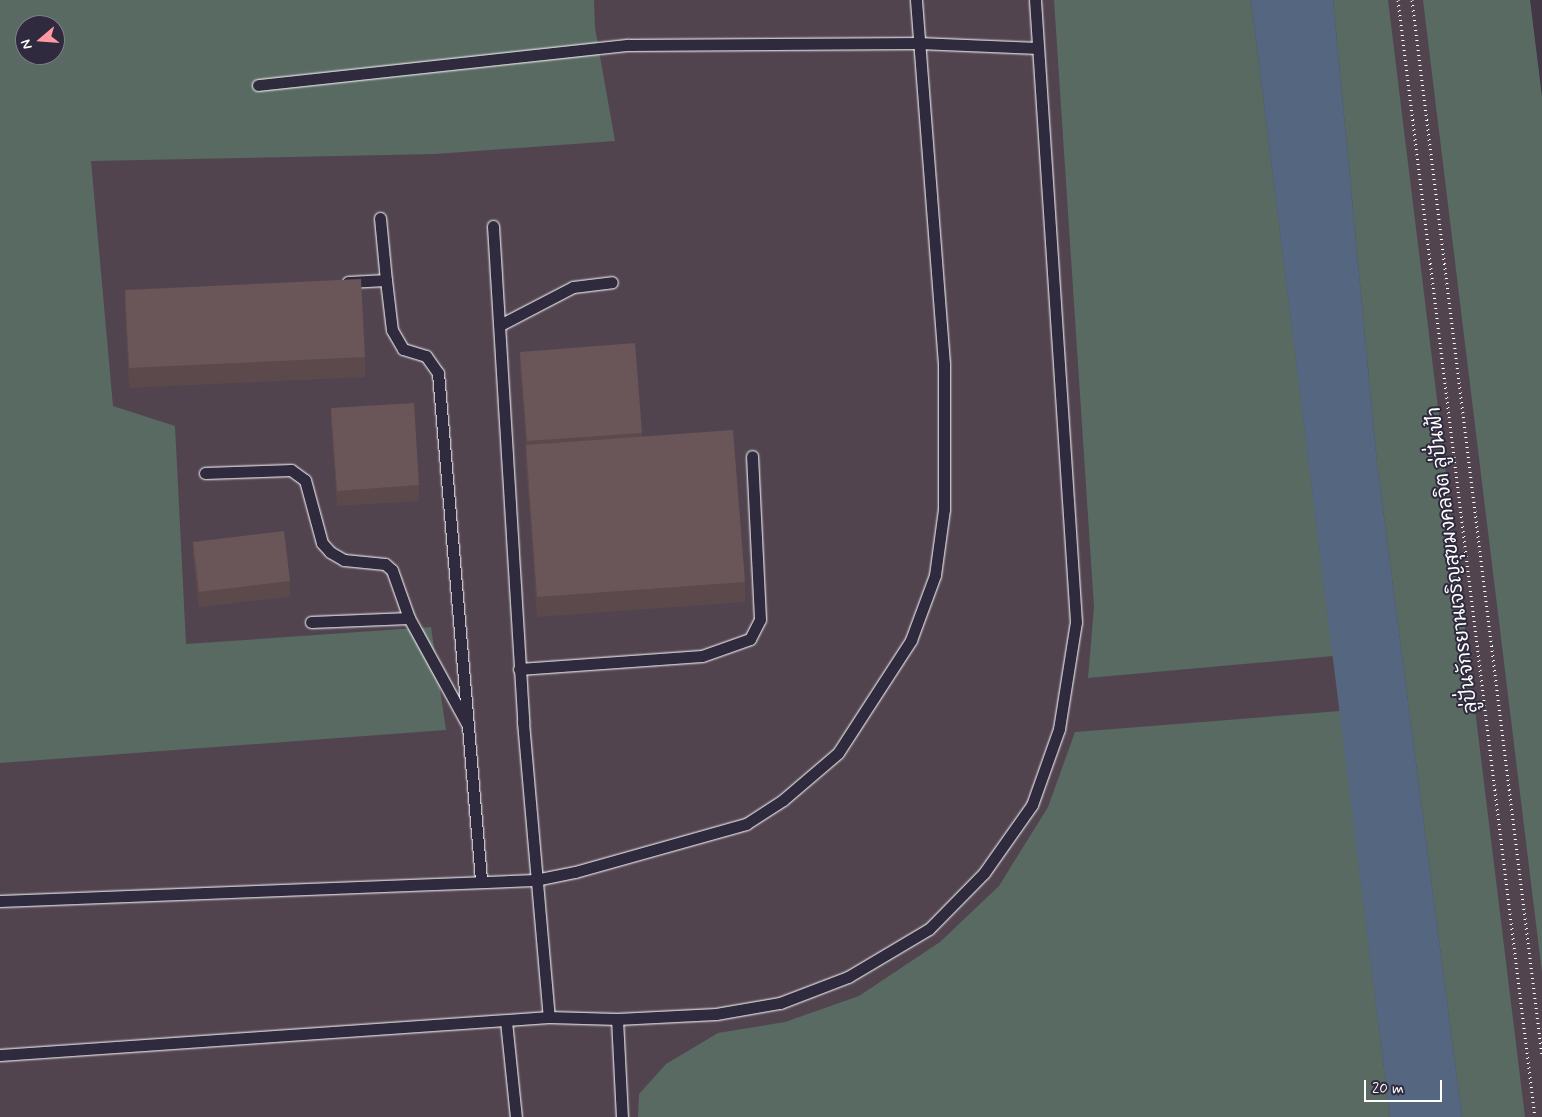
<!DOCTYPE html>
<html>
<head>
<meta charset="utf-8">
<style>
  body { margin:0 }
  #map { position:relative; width:1542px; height:1117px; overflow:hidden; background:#413745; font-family:Mynerve,"Playpen Sans Thai",sans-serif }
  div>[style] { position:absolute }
  .built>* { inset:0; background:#51444f }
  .green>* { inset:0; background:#586a62 }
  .water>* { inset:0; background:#556780 }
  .path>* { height:3px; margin-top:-1.5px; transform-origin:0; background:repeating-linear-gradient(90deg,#fff 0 1px,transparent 0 5px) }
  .roads { filter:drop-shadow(0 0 1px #fff) drop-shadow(0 0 1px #fff) }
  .lane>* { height:11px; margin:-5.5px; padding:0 5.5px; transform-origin:5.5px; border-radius:5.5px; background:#2f2a3d }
  .wall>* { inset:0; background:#5b494c }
  .building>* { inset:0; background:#6a5558 }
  span { translate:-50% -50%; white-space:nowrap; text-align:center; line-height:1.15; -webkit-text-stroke:4px #2f2a3d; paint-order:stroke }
  .street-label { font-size:19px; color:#fff }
  .north { position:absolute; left:15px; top:15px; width:50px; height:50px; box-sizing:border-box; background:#2f2a3d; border:1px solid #827f8b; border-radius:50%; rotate:252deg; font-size:14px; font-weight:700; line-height:20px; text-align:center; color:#fff }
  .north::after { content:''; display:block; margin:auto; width:18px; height:22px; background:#ff9aa2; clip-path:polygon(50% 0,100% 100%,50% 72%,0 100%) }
  .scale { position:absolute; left:1364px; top:1080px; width:78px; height:22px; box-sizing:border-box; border:2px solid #fff; border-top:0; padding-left:6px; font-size:15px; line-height:18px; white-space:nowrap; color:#fff; -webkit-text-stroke:4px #2f2a3d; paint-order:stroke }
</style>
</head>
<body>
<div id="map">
  <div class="built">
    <i style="clip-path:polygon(evenodd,0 0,1530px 0,1542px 97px,1542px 1117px,0 1117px,0 0,25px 25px,55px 25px,55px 55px,25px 55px,25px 25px)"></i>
  </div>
  <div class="green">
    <i style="clip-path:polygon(evenodd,0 0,594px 0,595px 28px,615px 141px,435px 154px,91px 161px,113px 406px,175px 426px,186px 644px,431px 627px,446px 730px,0 763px,0 0,25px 25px,55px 25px,55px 55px,25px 55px,25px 25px)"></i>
    <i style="clip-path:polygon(1054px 0,1251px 0,1333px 656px,1088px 678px,1094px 607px)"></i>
    <i style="clip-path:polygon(1333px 0,1388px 0,1525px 1117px,1462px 1117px,1377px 463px)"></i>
    <i style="clip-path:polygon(1423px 0,1530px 0,1542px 97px,1542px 973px)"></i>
    <i style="clip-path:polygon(1340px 711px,1390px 1117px,638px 1117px,639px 1094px,666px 1064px,718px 1033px,785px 1022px,859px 996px,940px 942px,999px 886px,1048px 807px,1075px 732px)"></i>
  </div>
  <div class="water">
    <i style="clip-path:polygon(1251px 0,1333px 0,1377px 463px,1462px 1117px,1390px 1117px)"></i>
  </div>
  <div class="path">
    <i style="left:1398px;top:0;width:1125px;rotate:83.01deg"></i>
    <i style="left:1412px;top:0;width:1064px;rotate:82.98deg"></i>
  </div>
  <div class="roads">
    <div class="lane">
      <i style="left:258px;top:85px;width:372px;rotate:-6.2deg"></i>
      <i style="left:628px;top:45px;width:290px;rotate:-0.4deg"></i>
      <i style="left:918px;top:43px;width:120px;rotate:2.4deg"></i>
      <i style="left:380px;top:218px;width:62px;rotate:84.5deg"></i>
      <i style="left:493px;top:226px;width:497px;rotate:86.5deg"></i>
      <i style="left:523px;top:722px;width:296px;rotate:85deg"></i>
      <i style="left:348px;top:282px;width:38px;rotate:-3deg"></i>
      <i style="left:386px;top:280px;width:50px;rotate:83.2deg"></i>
      <i style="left:392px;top:330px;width:22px;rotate:60deg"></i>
      <i style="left:403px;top:349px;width:24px;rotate:17deg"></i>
      <i style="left:426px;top:356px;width:21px;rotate:55deg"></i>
      <i style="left:438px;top:373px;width:509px;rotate:85.15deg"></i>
      <i style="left:500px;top:325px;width:82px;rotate:-27.5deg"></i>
      <i style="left:573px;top:287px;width:39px;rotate:-7deg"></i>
      <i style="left:205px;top:473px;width:86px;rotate:-2deg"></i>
      <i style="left:291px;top:470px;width:17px;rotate:36deg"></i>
      <i style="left:305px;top:480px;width:65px;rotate:74.9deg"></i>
      <i style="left:322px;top:543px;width:12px;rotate:48deg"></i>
      <i style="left:330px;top:552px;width:16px;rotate:30deg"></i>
      <i style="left:344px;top:560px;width:41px;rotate:5.6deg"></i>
      <i style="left:385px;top:564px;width:9px;rotate:41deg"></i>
      <i style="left:392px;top:570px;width:51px;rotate:70.5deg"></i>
      <i style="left:311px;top:622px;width:98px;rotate:-2.3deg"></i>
      <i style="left:409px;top:618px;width:121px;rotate:61.3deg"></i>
      <i style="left:519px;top:669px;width:183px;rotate:-4.1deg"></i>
      <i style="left:702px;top:656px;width:51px;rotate:-19.5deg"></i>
      <i style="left:750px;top:639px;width:22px;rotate:-63deg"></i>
      <i style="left:760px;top:619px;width:163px;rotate:-92.8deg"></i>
      <i style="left:0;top:901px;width:535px;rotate:-2.25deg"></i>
      <i style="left:535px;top:880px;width:41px;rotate:-11.3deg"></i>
      <i style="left:575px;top:872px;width:178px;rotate:-15.7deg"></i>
      <i style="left:746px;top:824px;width:44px;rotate:-33deg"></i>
      <i style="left:783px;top:800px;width:72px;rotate:-40.5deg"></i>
      <i style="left:838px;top:753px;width:135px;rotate:-57.1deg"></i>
      <i style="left:911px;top:640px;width:69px;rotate:-69.7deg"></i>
      <i style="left:935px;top:575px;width:67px;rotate:-82.2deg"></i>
      <i style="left:944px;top:509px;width:145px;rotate:-90deg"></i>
      <i style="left:944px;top:364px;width:365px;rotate:-94.4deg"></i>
      <i style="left:617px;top:1019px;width:98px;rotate:87.1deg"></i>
      <i style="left:506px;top:1021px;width:97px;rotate:84.1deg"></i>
      <i style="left:0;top:1055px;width:550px;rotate:-3.96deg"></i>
      <i style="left:549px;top:1017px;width:68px;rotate:1.7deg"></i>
      <i style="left:617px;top:1019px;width:99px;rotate:-2.9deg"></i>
      <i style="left:716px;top:1014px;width:65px;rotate:-9.8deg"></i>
      <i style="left:780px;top:1003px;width:73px;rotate:-20.9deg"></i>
      <i style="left:848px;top:977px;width:94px;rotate:-30.7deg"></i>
      <i style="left:929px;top:929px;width:78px;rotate:-45.5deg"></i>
      <i style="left:984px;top:873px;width:83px;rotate:-54.8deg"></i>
      <i style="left:1032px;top:805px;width:81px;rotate:-70.4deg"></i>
      <i style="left:1059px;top:729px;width:108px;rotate:-81deg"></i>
      <i style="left:1076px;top:622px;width:623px;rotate:-93.77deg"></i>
    </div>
  </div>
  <div class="wall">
    <i style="clip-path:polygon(125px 290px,365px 357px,365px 377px,129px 388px,125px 310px)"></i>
    <i style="clip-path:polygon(520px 352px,642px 433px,642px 437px,745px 582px,745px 602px,537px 617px,526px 465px,526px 446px,520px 372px)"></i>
    <i style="clip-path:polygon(331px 408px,419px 485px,419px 501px,337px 506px,331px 424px)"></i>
    <i style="clip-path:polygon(193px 542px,290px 581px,290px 597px,199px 607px,193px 557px)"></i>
  </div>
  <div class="building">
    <i style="clip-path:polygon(361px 279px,365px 357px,129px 368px,125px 290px)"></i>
    <i style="clip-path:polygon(635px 343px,642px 433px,527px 441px,520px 352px)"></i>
    <i style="clip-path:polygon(414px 403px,419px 485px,337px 491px,331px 408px)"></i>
    <i style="clip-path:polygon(733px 430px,745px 582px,537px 597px,526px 445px)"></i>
    <i style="clip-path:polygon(284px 531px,290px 581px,199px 592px,193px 542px)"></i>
  </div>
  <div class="street-label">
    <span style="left:1453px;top:560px;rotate:-97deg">ลู่ปั่นจักรยานเจริญสุขมงคลจิต ลู่ปั่นฟ้า</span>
  </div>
  <div class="north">N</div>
  <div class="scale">20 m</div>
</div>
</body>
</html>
